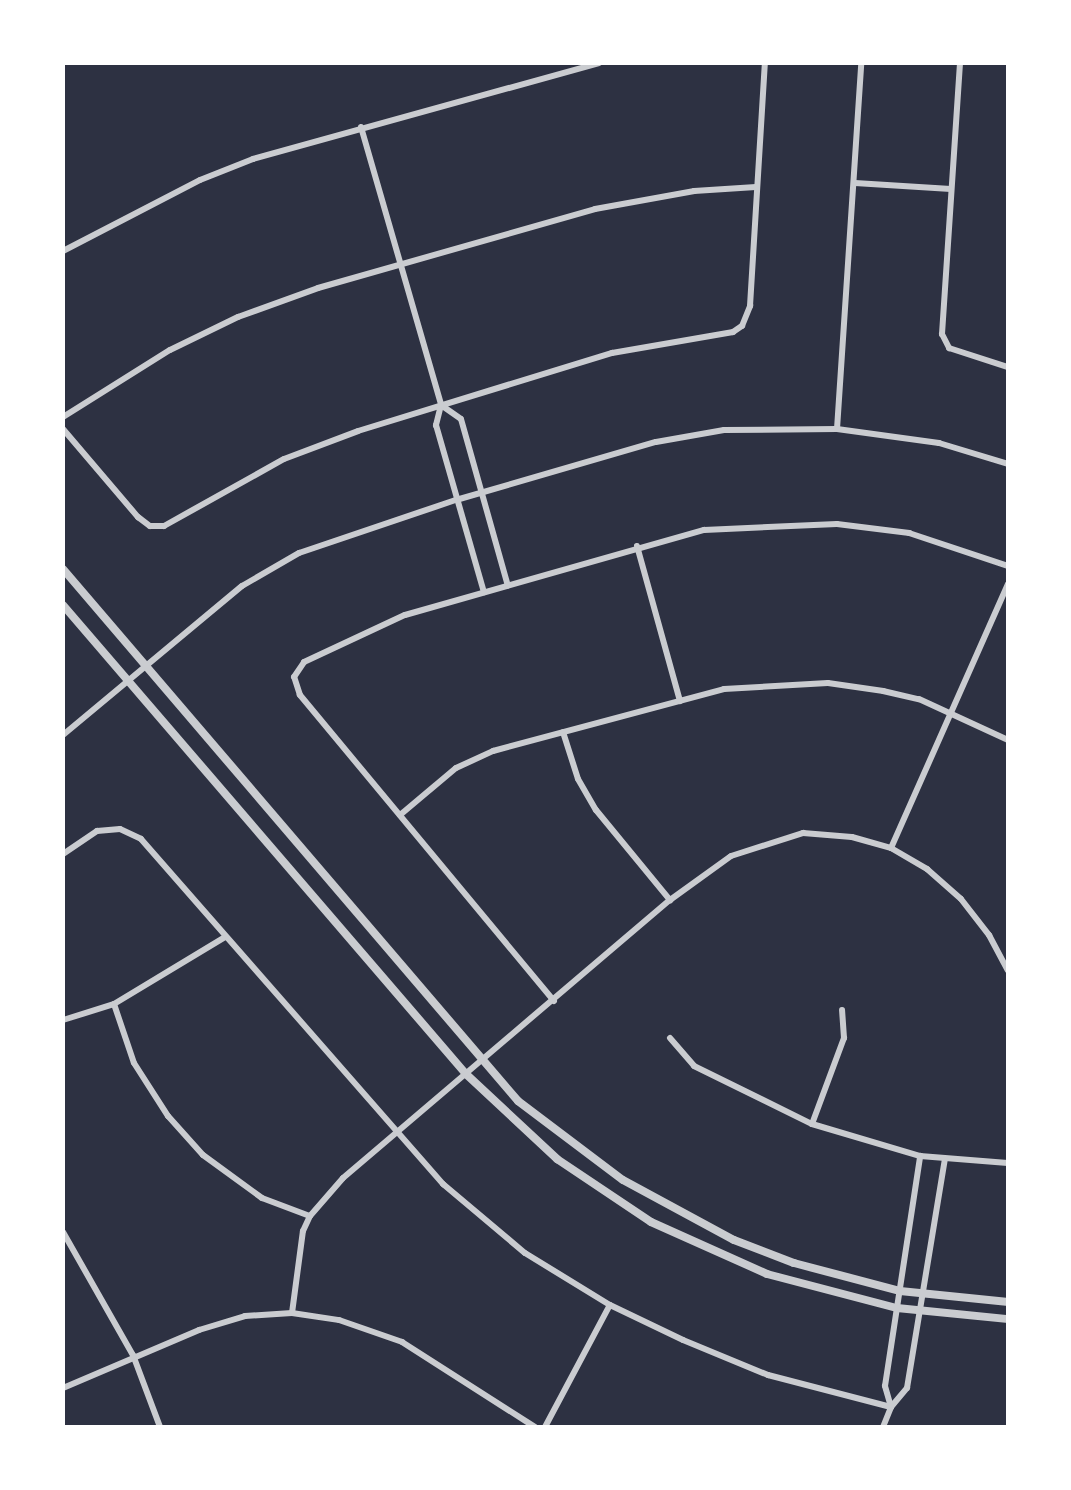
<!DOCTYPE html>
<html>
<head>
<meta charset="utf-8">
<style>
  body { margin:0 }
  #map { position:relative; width:1071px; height:1490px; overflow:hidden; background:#2d3142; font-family:Commissioner,sans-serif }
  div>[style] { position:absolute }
  .minor>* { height:6px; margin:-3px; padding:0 3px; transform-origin:3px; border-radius:3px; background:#caccd0 }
  .tertiary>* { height:8px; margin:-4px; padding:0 4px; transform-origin:4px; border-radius:4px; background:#caccd0 }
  span { translate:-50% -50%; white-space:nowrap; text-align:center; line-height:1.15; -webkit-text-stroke:7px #fff; paint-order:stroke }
  .frame { position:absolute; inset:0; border:65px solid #fff; pointer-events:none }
</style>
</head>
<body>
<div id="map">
  <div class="minor">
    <i style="left:960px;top:63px;width:272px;rotate:93.8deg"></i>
    <i style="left:942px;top:334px;width:16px;rotate:63deg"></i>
    <i style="left:949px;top:348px;width:62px;rotate:17.9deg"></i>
    <i style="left:361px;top:127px;width:289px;rotate:73.9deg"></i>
    <i style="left:441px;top:405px;width:21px;rotate:104deg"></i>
    <i style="left:436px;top:425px;width:174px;rotate:74deg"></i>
    <i style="left:855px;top:183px;width:96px;rotate:3.6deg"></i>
    <i style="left:63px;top:251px;width:154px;rotate:-27.4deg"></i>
    <i style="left:200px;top:180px;width:57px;rotate:-21.6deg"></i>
    <i style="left:253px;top:159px;width:359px;rotate:-15.5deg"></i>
    <i style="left:441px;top:405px;width:24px;rotate:35deg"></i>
    <i style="left:461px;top:419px;width:173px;rotate:74.3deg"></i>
    <i style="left:63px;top:417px;width:126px;rotate:-32.1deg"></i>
    <i style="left:170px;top:350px;width:76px;rotate:-25.9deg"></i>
    <i style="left:238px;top:317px;width:85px;rotate:-19.9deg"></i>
    <i style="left:318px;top:288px;width:288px;rotate:-15.9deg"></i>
    <i style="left:595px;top:209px;width:101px;rotate:-10.3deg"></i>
    <i style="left:694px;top:191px;width:62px;rotate:-3.7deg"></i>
    <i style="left:63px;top:429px;width:116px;rotate:49.6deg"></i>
    <i style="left:138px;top:517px;width:15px;rotate:37deg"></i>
    <i style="left:150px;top:526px;width:14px"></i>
    <i style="left:164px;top:526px;width:137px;rotate:-29.2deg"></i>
    <i style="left:284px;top:459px;width:79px;rotate:-20.7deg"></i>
    <i style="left:358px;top:431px;width:266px;rotate:-17.1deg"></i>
    <i style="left:612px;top:353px;width:123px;rotate:-9.8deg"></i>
    <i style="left:733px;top:332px;width:11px;rotate:-34deg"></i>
    <i style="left:742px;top:326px;width:22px;rotate:-68deg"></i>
    <i style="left:750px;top:306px;width:243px;rotate:-86.5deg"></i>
    <i style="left:837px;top:429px;width:367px;rotate:-86.2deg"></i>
    <i style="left:637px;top:546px;width:161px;rotate:74.5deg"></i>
    <i style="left:563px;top:732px;width:49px;rotate:72.3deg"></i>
    <i style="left:578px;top:779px;width:36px;rotate:60deg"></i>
    <i style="left:596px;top:810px;width:117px;rotate:50.6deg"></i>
    <i style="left:63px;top:735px;width:233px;rotate:-39.8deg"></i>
    <i style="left:242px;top:586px;width:66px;rotate:-30.1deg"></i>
    <i style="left:299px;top:553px;width:166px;rotate:-18.7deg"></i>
    <i style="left:456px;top:500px;width:208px;rotate:-16.2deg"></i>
    <i style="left:656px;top:442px;width:69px;rotate:-10deg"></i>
    <i style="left:724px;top:430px;width:113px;rotate:-0.5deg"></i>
    <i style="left:837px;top:429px;width:103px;rotate:7.8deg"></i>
    <i style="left:939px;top:443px;width:72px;rotate:16.9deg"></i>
    <i style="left:400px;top:815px;width:73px;rotate:-40deg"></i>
    <i style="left:456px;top:768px;width:41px;rotate:-24.7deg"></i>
    <i style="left:493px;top:751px;width:239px;rotate:-15deg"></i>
    <i style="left:724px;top:689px;width:104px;rotate:-3.3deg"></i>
    <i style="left:828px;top:683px;width:56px;rotate:8.3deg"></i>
    <i style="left:883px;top:691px;width:37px;rotate:13deg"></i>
    <i style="left:919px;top:699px;width:98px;rotate:24.7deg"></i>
    <i style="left:891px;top:848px;width:289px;rotate:-66.1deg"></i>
    <i style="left:63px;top:854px;width:41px;rotate:-34.1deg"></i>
    <i style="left:97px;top:831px;width:23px;rotate:-5deg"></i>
    <i style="left:120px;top:829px;width:23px;rotate:25deg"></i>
    <i style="left:141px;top:839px;width:459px;rotate:48.8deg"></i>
    <i style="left:443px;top:1184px;width:107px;rotate:40.1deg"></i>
    <i style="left:525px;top:1253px;width:100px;rotate:31.5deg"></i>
    <i style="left:610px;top:1305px;width:81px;rotate:25.6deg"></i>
    <i style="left:683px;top:1340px;width:92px;rotate:22.4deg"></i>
    <i style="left:768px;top:1375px;width:127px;rotate:14.6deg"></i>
    <i style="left:554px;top:1001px;width:398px;rotate:-129.7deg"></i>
    <i style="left:300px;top:695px;width:19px;rotate:-108deg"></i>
    <i style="left:294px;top:677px;width:18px;rotate:-56deg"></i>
    <i style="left:304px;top:662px;width:111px;rotate:-25deg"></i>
    <i style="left:405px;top:615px;width:311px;rotate:-15.9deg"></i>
    <i style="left:704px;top:530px;width:133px;rotate:-2.6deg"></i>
    <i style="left:837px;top:524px;width:73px;rotate:7.1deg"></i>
    <i style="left:909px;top:533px;width:104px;rotate:18.4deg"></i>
    <i style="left:114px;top:1004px;width:62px;rotate:71.3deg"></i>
    <i style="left:134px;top:1063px;width:63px;rotate:57.3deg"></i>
    <i style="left:168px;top:1116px;width:52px;rotate:48.1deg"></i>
    <i style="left:203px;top:1155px;width:73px;rotate:36.1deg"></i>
    <i style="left:262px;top:1198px;width:51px;rotate:20.6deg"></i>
    <i style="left:63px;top:1020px;width:53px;rotate:-17.4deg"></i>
    <i style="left:114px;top:1004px;width:130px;rotate:-31.1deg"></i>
    <i style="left:670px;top:1038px;width:37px;rotate:49deg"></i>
    <i style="left:694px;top:1066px;width:131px;rotate:26.2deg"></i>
    <i style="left:812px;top:1124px;width:113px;rotate:16.5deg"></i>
    <i style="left:920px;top:1156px;width:88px;rotate:4.5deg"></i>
    <i style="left:812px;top:1124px;width:92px;rotate:-69.6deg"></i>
    <i style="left:844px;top:1038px;width:28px;rotate:-94deg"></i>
    <i style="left:63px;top:1232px;width:142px;rotate:60.4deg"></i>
    <i style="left:133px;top:1355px;width:77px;rotate:69.4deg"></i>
    <i style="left:292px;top:1313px;width:83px;rotate:-82.4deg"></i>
    <i style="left:303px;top:1231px;width:17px;rotate:-65deg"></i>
    <i style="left:310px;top:1216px;width:50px;rotate:-49deg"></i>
    <i style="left:343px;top:1178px;width:429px;rotate:-40.4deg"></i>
    <i style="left:670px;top:900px;width:75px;rotate:-35.8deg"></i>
    <i style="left:731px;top:856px;width:76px;rotate:-17.7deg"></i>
    <i style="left:803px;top:833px;width:49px;rotate:4.7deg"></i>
    <i style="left:852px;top:837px;width:41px;rotate:15.8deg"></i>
    <i style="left:891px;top:848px;width:42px;rotate:30.3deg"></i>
    <i style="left:927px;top:869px;width:45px;rotate:41.4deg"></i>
    <i style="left:961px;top:899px;width:46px;rotate:52.1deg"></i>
    <i style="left:989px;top:935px;width:40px;rotate:62deg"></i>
    <i style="left:63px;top:1388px;width:148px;rotate:-23.1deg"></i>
    <i style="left:199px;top:1330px;width:48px;rotate:-16.9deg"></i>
    <i style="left:245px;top:1316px;width:47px;rotate:-3.7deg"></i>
    <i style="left:292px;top:1313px;width:48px;rotate:8.5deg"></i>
    <i style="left:339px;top:1320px;width:67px;rotate:19.2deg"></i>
    <i style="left:402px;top:1342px;width:158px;rotate:32.6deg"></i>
    <i style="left:891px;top:1407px;width:22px;rotate:-106deg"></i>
    <i style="left:885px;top:1386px;width:233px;rotate:-81.3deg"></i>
    <i style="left:545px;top:1427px;width:138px;rotate:-62deg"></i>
    <i style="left:883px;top:1427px;width:22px;rotate:-68deg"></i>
    <i style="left:891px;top:1407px;width:25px;rotate:-50deg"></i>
    <i style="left:907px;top:1388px;width:232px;rotate:-80.6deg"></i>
  </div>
  <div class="tertiary">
    <i style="left:63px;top:569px;width:700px;rotate:49.46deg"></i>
    <i style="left:518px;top:1101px;width:131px;rotate:37deg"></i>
    <i style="left:623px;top:1180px;width:126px;rotate:28.4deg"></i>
    <i style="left:734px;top:1240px;width:64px;rotate:21deg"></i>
    <i style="left:794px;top:1263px;width:110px;rotate:14.8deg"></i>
    <i style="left:900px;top:1291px;width:109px;rotate:5.8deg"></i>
    <i style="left:63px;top:605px;width:618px;rotate:49.33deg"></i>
    <i style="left:466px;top:1074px;width:125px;rotate:43deg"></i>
    <i style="left:557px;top:1159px;width:113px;rotate:33.8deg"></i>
    <i style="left:651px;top:1222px;width:127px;rotate:24.1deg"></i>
    <i style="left:767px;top:1274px;width:134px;rotate:14.7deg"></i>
    <i style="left:897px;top:1308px;width:112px;rotate:5.7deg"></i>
  </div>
  <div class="frame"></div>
</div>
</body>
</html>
